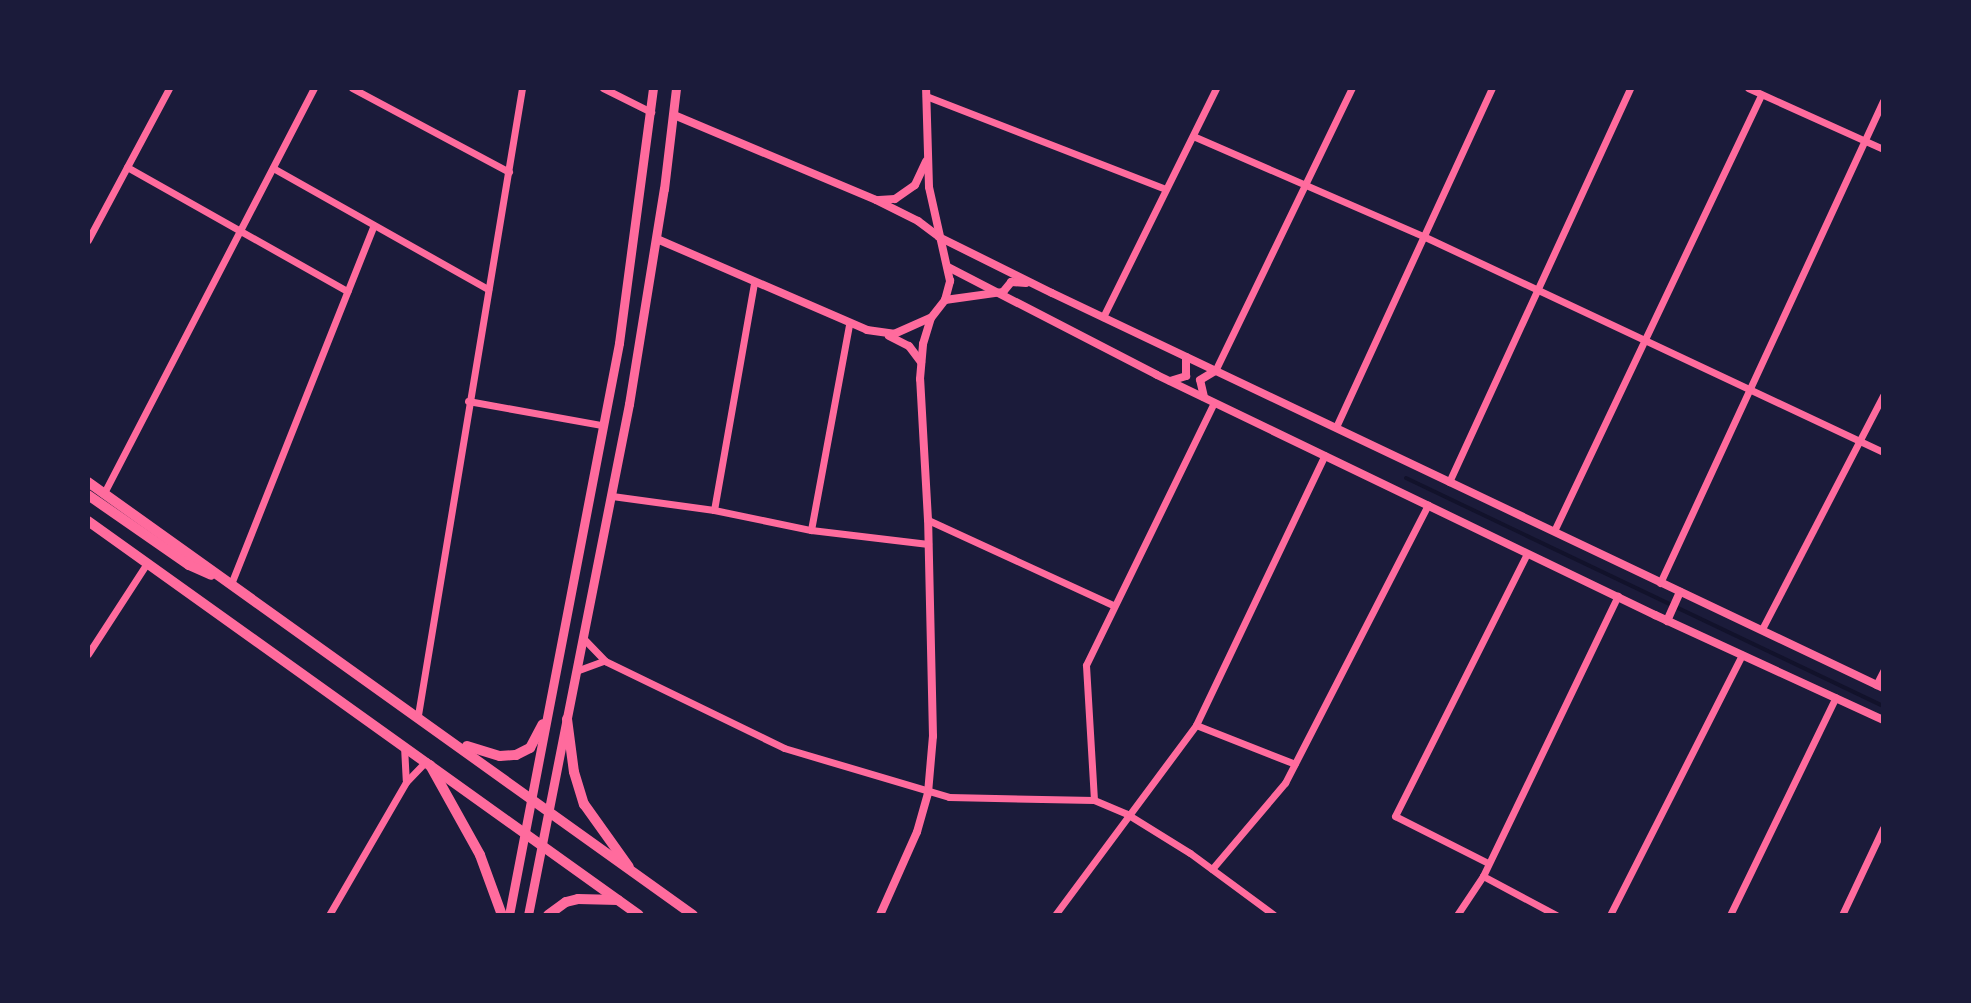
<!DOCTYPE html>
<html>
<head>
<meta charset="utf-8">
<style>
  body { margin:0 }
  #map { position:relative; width:1971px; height:1003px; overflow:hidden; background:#1b1b3a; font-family:"Sofia Sans Condensed",sans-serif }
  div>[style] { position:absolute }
  .stream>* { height:4px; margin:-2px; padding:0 2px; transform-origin:2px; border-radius:2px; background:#12122b }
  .minor>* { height:7px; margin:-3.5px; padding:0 3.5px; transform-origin:3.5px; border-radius:3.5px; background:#ff6b9d }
  .tertiary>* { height:8px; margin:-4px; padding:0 4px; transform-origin:4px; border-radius:4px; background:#ff6b9d }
  .secondary>* { height:9px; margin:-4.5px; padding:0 4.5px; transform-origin:4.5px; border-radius:4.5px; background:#ff6b9d }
  .primary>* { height:10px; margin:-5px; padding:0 5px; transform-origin:5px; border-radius:5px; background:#ff6b9d }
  span { translate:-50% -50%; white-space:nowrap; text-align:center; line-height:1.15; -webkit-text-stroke:6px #1b1b3a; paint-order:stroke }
  .frame { position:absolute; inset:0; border:90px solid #1b1b3a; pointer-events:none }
</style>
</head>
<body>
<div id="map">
  <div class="stream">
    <i style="left:1406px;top:478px;width:529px;rotate:25.55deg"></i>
  </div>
  <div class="minor">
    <i style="left:352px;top:88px;width:178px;rotate:28.1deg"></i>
    <i style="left:603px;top:88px;width:54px;rotate:26.6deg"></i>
    <i style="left:1748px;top:88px;width:148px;rotate:24.3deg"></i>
    <i style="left:926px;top:96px;width:257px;rotate:21.2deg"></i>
    <i style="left:1193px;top:136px;width:251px;rotate:23.5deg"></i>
    <i style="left:1423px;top:236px;width:508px;rotate:25.15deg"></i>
    <i style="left:127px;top:167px;width:253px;rotate:29.4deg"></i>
    <i style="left:273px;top:168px;width:247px;rotate:29.4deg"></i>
    <i style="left:88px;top:240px;width:172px;rotate:-61.9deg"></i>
    <i style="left:1103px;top:317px;width:255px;rotate:-63.7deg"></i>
    <i style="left:1215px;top:371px;width:314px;rotate:-64.2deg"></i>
    <i style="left:468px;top:401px;width:136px;rotate:10.2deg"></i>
    <i style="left:1336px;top:427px;width:373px;rotate:-65.3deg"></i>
    <i style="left:1449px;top:482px;width:434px;rotate:-65.3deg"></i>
    <i style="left:104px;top:493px;width:456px;rotate:-62.6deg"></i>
    <i style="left:612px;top:496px;width:103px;rotate:7.8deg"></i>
    <i style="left:714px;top:510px;width:99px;rotate:11.7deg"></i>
    <i style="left:811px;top:530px;width:118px;rotate:6.8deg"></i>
    <i style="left:714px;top:510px;width:230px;rotate:-80deg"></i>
    <i style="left:928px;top:520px;width:204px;rotate:24.7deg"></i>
    <i style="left:811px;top:530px;width:208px;rotate:-79.5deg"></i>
    <i style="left:1554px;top:531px;width:483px;rotate:-64.6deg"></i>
    <i style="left:1660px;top:583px;width:531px;rotate:-65.17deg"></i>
    <i style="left:231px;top:584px;width:386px;rotate:-68.3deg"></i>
    <i style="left:1762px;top:629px;width:263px;rotate:-62.6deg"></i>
    <i style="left:583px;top:638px;width:32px;rotate:46deg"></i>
    <i style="left:605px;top:661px;width:199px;rotate:25.9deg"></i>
    <i style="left:784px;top:748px;width:172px;rotate:16.5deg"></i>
    <i style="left:949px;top:797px;width:145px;rotate:1.2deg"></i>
    <i style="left:1094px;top:800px;width:36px;rotate:23deg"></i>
    <i style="left:1127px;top:814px;width:74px;rotate:31.8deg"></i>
    <i style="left:1190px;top:853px;width:104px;rotate:36.4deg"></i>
    <i style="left:88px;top:654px;width:108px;rotate:-57deg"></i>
    <i style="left:576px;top:671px;width:29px;rotate:-20deg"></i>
    <i style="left:1876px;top:685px;width:16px;rotate:-63deg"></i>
    <i style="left:418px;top:715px;width:636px;rotate:-80.58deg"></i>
    <i style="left:1196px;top:725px;width:106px;rotate:21.5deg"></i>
    <i style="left:404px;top:746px;width:34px;rotate:87deg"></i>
    <i style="left:1094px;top:800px;width:135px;rotate:-93.4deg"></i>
    <i style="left:1086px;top:665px;width:292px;rotate:-64deg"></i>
    <i style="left:1488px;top:863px;width:104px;rotate:-153.2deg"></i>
    <i style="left:1395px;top:816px;width:293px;rotate:-63.3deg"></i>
    <i style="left:1212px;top:869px;width:113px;rotate:-49.7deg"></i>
    <i style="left:1285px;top:783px;width:313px;rotate:-62.8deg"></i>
    <i style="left:1483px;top:876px;width:83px;rotate:28.1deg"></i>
    <i style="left:329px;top:915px;width:154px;rotate:-59.9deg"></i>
    <i style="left:406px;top:782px;width:29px;rotate:-46deg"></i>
    <i style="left:1055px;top:915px;width:237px;rotate:-53.4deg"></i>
    <i style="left:1196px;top:725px;width:299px;rotate:-64.5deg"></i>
    <i style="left:1457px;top:915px;width:47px;rotate:-56.3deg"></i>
    <i style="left:1483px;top:876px;width:311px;rotate:-64.3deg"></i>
    <i style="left:1610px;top:915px;width:292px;rotate:-63.1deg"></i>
    <i style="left:1730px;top:915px;width:242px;rotate:-64.1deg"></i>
    <i style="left:1842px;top:915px;width:96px;rotate:-64.8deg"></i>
  </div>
  <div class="tertiary">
    <i style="left:674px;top:115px;width:219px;rotate:22.8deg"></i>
    <i style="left:876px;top:200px;width:47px;rotate:26.6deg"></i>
    <i style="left:918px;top:221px;width:26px;rotate:37deg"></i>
    <i style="left:939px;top:237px;width:126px;rotate:26.4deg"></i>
    <i style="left:1052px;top:293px;width:920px;rotate:25.42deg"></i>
    <i style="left:879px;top:200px;width:16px;rotate:-4deg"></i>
    <i style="left:895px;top:199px;width:24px;rotate:-35deg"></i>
    <i style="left:915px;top:185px;width:26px;rotate:-65deg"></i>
    <i style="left:657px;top:239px;width:229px;rotate:23.4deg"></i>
    <i style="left:867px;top:330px;width:27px;rotate:8deg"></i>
    <i style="left:894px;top:334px;width:39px;rotate:-24deg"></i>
    <i style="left:948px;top:267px;width:235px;rotate:27.3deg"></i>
    <i style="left:1157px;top:375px;width:553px;rotate:25.73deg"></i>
    <i style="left:1655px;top:615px;width:251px;rotate:24.7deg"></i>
    <i style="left:945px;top:300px;width:59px;rotate:-7.9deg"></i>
    <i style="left:1003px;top:292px;width:13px;rotate:-51deg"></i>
    <i style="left:1011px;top:282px;width:15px;rotate:4deg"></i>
    <i style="left:889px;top:336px;width:22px;rotate:27deg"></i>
    <i style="left:909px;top:346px;width:20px;rotate:53deg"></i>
    <i style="left:1170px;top:381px;width:17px;rotate:-17deg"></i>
    <i style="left:1186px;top:376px;width:19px;rotate:-90deg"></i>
    <i style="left:1204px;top:397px;width:17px;rotate:-103deg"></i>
    <i style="left:1200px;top:380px;width:17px;rotate:-31deg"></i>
    <i style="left:1667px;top:621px;width:32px;rotate:-66deg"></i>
    <i style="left:880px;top:915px;width:91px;rotate:-66deg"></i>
    <i style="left:917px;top:832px;width:41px;rotate:-74.2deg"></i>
    <i style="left:928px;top:793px;width:57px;rotate:-85deg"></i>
    <i style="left:933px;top:736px;width:216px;rotate:-91.3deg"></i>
    <i style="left:928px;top:520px;width:141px;rotate:-93.2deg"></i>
    <i style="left:920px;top:379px;width:35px;rotate:-85deg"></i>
    <i style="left:923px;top:344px;width:27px;rotate:-73deg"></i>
    <i style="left:931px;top:318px;width:23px;rotate:-52deg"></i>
    <i style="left:945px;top:300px;width:20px;rotate:-75deg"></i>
    <i style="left:950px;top:281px;width:96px;rotate:-102.6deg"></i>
    <i style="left:929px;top:187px;width:99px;rotate:-91.7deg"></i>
  </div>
  <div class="secondary">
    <i style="left:509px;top:915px;width:582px;rotate:-79.11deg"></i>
    <i style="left:619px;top:343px;width:257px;rotate:-82.4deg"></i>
    <i style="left:528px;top:915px;width:521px;rotate:-78.82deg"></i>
    <i style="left:629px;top:404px;width:218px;rotate:-80.8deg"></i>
    <i style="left:664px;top:189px;width:102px;rotate:-83.2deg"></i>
  </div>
  <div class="primary">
    <i style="left:88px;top:482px;width:744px;rotate:35.59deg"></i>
    <i style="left:88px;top:495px;width:123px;rotate:34.7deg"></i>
    <i style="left:189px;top:565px;width:24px;rotate:24deg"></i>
    <i style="left:88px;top:521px;width:677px;rotate:35.57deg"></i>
    <i style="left:567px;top:719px;width:53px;rotate:82.5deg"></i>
    <i style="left:574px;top:772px;width:34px;rotate:73deg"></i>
    <i style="left:584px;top:804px;width:77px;rotate:54.5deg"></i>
    <i style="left:467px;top:746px;width:34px;rotate:17deg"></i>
    <i style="left:500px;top:756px;width:16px;rotate:-4deg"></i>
    <i style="left:516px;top:755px;width:16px;rotate:-27deg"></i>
    <i style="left:530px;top:748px;width:27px;rotate:-62deg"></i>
    <i style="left:430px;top:765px;width:103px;rotate:60.9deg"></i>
    <i style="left:480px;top:855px;width:64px;rotate:69.9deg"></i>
    <i style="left:548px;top:915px;width:22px;rotate:-36deg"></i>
    <i style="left:566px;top:902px;width:12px;rotate:-14deg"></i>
    <i style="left:578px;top:899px;width:40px;rotate:1.4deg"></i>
  </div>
  <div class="frame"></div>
</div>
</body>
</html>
